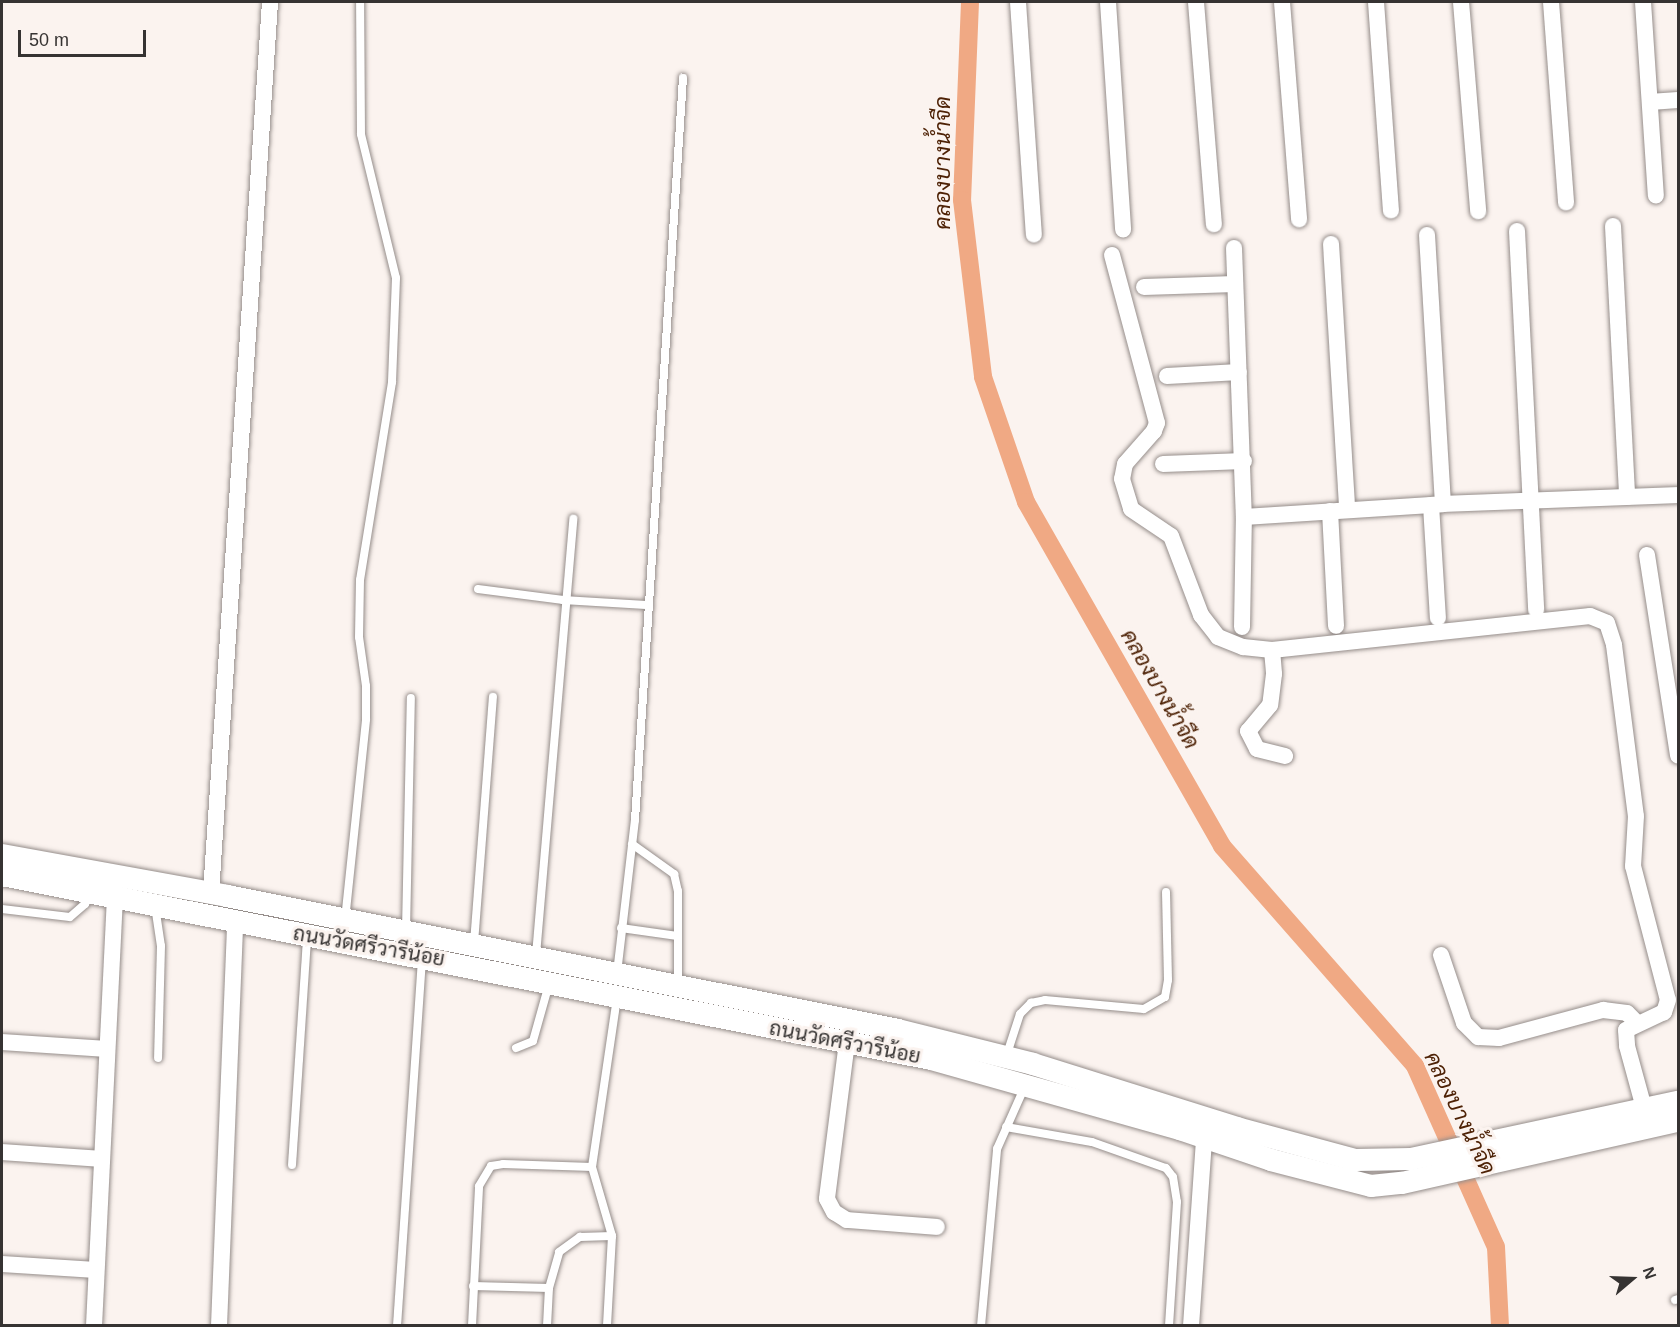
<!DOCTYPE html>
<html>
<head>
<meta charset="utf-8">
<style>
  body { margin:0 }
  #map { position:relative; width:1680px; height:1327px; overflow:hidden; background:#fbf3ef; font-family:Arial,Sarabun,sans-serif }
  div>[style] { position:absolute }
  .canal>* { height:18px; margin:-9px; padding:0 9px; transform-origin:9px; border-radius:9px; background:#f0a984 }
  .roads { filter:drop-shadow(0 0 2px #958d8a) drop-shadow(0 0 2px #958d8a) }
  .service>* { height:8px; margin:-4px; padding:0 4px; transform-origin:4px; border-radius:4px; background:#fff }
  .minor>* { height:16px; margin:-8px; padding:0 8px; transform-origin:8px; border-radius:8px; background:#fff }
  .secondary>* { height:22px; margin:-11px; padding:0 11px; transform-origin:11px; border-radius:11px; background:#fff }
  span { translate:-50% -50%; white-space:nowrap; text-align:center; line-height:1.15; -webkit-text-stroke:6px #fbf3ef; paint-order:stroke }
  .street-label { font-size:21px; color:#363332 }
  .water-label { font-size:22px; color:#4e2206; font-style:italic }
  .frame { position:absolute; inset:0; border:3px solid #363332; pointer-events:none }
  .north { position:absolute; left:1602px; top:1249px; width:60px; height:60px; -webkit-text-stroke:4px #fbf3ef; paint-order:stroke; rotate:71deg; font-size:16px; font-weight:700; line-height:24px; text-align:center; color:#363332 }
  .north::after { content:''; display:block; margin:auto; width:21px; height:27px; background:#363332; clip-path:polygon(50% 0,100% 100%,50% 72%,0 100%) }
  .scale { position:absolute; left:18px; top:30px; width:128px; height:27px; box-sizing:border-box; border:3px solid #363332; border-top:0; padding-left:8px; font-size:18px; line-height:21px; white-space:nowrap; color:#363332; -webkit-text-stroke:4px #fbf3ef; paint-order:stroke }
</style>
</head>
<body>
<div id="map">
  <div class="canal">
    <i style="left:970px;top:2px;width:198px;rotate:92.3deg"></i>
    <i style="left:962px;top:200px;width:178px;rotate:83.2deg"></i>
    <i style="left:983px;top:377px;width:132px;rotate:71deg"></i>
    <i style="left:1026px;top:502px;width:396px;rotate:60.3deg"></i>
    <i style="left:1222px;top:846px;width:293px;rotate:48.7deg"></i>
    <i style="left:1415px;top:1066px;width:198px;rotate:65.9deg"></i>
    <i style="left:1496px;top:1247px;width:79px;rotate:87.1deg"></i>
  </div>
  <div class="roads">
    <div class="service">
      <i style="left:478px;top:589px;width:86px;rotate:7.4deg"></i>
      <i style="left:563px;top:600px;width:83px;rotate:3.4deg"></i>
      <i style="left:632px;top:844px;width:52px;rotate:35.5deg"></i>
      <i style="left:674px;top:874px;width:17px;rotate:77deg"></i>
      <i style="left:678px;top:891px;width:95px;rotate:90deg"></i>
      <i style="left:155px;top:906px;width:40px;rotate:81.5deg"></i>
      <i style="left:161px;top:946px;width:112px;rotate:91.5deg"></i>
      <i style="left:2px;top:909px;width:68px;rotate:6.7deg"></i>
      <i style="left:70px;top:917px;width:20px;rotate:-41deg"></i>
      <i style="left:85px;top:904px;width:11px;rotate:-75deg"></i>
      <i style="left:345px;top:920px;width:202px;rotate:-84deg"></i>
      <i style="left:366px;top:719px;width:33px;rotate:-90deg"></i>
      <i style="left:366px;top:686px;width:49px;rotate:-98.1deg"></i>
      <i style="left:359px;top:637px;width:57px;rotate:-89deg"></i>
      <i style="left:360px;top:580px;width:201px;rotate:-80.8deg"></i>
      <i style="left:392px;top:382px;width:104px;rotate:-87.8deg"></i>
      <i style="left:396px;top:278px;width:148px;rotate:-103.7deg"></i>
      <i style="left:361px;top:134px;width:132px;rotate:-90.4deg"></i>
      <i style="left:621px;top:928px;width:57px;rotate:8.1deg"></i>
      <i style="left:406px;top:930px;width:232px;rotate:-88.8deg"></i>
      <i style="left:474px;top:943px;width:247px;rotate:-85.6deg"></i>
      <i style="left:536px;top:955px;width:438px;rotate:-85.1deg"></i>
      <i style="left:617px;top:973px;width:154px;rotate:-83.3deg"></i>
      <i style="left:635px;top:820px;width:744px;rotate:-86.3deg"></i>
      <i style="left:516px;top:1048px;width:18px;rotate:-22deg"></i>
      <i style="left:533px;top:1041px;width:59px;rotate:-74.3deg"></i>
      <i style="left:1006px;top:1057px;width:45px;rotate:-72deg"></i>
      <i style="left:1020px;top:1014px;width:16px;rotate:-45deg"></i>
      <i style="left:1031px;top:1003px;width:14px;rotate:-12deg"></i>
      <i style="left:1045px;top:1000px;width:99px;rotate:5.2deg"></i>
      <i style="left:1144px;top:1009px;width:24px;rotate:-30deg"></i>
      <i style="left:1165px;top:997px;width:17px;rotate:-80deg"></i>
      <i style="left:1168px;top:980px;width:88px;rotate:-91.3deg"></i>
      <i style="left:1006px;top:1127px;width:87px;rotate:9.9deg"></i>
      <i style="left:1092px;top:1142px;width:78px;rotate:19.4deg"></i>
      <i style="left:1166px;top:1168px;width:11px;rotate:52deg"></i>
      <i style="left:1173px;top:1177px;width:25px;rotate:81deg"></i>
      <i style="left:1177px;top:1202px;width:124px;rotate:93.7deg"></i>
      <i style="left:292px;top:1165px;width:227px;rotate:-86.2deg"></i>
      <i style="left:592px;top:1167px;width:171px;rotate:-81.6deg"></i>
      <i style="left:473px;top:1286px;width:76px;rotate:1.5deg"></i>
      <i style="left:1675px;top:1300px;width:3px;rotate:-18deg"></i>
      <i style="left:397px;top:1326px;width:367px;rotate:-86.1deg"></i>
      <i style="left:472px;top:1326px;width:140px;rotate:-87.1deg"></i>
      <i style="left:479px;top:1186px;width:23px;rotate:-59deg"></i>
      <i style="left:491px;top:1166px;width:12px;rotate:-9deg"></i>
      <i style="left:503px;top:1164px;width:89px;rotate:1.9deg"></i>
      <i style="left:592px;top:1167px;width:72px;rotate:73.8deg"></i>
      <i style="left:612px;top:1236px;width:90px;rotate:93.2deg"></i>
      <i style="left:547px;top:1326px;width:38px;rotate:-87deg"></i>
      <i style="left:549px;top:1288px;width:37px;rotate:-74deg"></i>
      <i style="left:559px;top:1252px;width:26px;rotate:-36deg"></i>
      <i style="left:580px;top:1237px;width:32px;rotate:-2deg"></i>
      <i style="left:981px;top:1326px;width:178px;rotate:-84.8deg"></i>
      <i style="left:997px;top:1149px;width:69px;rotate:-66deg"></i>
    </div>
    <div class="minor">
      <i style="left:1018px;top:2px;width:233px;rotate:86.1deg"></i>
      <i style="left:1108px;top:2px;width:228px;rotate:86.2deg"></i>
      <i style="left:1196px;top:2px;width:223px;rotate:85.4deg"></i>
      <i style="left:1282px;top:2px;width:218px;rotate:85.5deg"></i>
      <i style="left:1376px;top:2px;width:209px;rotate:85.9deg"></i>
      <i style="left:1461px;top:2px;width:210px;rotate:85.3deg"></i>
      <i style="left:1551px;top:2px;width:201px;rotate:85.7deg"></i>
      <i style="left:1643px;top:2px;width:194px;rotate:86.2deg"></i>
      <i style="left:1650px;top:102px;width:28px;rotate:-4deg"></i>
      <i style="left:1613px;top:226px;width:271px;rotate:87deg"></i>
      <i style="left:1517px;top:231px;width:379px;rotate:87.1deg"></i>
      <i style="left:1427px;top:235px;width:269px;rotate:86.6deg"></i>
      <i style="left:1331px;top:244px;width:265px;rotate:86.5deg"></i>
      <i style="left:1234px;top:248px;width:269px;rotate:87.9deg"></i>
      <i style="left:1112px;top:255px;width:174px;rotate:75deg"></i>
      <i style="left:1157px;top:423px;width:9px;rotate:111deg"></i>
      <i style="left:1154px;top:431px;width:44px;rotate:131.3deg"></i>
      <i style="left:1125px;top:464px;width:15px;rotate:101deg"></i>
      <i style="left:1122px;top:479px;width:31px;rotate:73deg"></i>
      <i style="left:1131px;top:509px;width:48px;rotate:34deg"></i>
      <i style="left:1171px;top:536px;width:85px;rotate:69.2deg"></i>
      <i style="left:1201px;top:615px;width:28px;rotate:52deg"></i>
      <i style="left:1218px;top:637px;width:27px;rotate:22deg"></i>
      <i style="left:1243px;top:647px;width:29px;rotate:6deg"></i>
      <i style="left:1272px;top:650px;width:320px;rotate:-6.1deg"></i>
      <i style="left:1590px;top:616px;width:18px;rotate:22deg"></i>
      <i style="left:1607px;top:623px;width:23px;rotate:72deg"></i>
      <i style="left:1614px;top:645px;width:172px;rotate:82.7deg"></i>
      <i style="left:1636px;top:816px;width:50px;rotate:93.4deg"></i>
      <i style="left:1633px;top:866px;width:138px;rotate:75.4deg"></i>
      <i style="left:1668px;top:1000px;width:13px;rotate:108deg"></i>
      <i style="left:1664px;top:1012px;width:42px;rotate:154.7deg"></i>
      <i style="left:1626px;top:1030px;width:16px;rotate:86deg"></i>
      <i style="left:1627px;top:1046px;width:64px;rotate:74.7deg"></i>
      <i style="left:1144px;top:287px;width:91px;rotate:-1.9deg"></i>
      <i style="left:1167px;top:376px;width:72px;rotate:-3.2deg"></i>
      <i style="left:1163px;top:464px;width:81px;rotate:-2.1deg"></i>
      <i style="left:1431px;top:505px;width:113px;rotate:86.5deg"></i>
      <i style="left:1330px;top:511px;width:115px;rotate:87deg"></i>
      <i style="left:1647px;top:555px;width:203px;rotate:81.2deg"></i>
      <i style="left:1242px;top:627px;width:110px;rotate:-89deg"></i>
      <i style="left:1244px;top:517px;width:199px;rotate:-3.7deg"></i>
      <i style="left:1443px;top:504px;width:235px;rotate:-2.2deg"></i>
      <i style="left:1272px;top:650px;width:24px;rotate:85deg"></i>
      <i style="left:1274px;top:674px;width:31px;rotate:97deg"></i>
      <i style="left:1270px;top:705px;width:34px;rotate:130deg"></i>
      <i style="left:1248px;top:731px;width:20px;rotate:63deg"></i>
      <i style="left:1257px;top:749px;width:29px;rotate:14deg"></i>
      <i style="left:211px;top:893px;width:893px;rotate:-86.21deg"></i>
      <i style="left:1441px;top:955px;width:72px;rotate:71.3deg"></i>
      <i style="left:1464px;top:1023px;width:20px;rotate:45deg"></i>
      <i style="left:1478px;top:1037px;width:21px;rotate:3deg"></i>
      <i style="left:1499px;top:1038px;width:108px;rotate:-15.1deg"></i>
      <i style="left:1603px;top:1010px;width:24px;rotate:7deg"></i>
      <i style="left:1627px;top:1013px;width:14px;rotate:45deg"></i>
      <i style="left:2px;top:1042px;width:105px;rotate:3.8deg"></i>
      <i style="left:847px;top:1042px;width:158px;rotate:97.3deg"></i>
      <i style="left:827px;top:1199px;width:15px;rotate:62deg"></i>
      <i style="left:834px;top:1212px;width:15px;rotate:32deg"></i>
      <i style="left:847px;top:1220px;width:90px;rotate:4.4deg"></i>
      <i style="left:2px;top:1152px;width:100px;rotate:4deg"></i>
      <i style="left:2px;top:1264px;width:94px;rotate:3.7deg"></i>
      <i style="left:94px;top:1326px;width:429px;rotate:-87.2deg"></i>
      <i style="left:219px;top:1326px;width:405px;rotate:-87.7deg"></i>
      <i style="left:1191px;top:1326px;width:188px;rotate:-86deg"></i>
    </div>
    <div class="secondary">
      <i style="left:2px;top:855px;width:229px;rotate:10.3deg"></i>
      <i style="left:227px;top:896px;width:684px;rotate:11.29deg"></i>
      <i style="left:898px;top:1030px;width:139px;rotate:14.1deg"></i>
      <i style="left:1033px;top:1064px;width:214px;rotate:17.4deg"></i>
      <i style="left:1237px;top:1128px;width:123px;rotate:15.1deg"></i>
      <i style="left:1356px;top:1160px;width:55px;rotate:-1deg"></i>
      <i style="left:1411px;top:1159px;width:273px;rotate:-12.1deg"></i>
      <i style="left:2px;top:875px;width:947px;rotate:11.2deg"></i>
      <i style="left:931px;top:1059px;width:259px;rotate:15.7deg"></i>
      <i style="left:1180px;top:1129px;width:96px;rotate:18.8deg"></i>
      <i style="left:1271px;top:1160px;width:103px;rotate:14.6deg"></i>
      <i style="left:1371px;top:1186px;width:31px;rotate:-6deg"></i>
      <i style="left:1402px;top:1183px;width:283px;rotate:-12.7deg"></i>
    </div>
  </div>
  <div class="street-label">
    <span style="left:369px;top:946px;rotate:10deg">ถนนวัดศรีวารีน้อย</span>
    <span style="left:845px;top:1042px;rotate:11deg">ถนนวัดศรีวารีน้อย</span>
  </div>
  <div class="water-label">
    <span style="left:943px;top:163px;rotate:-90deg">คลองบางน้ำจืด</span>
    <span style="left:1160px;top:689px;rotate:60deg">คลองบางน้ำจืด</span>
    <span style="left:1460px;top:1113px;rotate:64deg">คลองบางน้ำจืด</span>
  </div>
  <div class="frame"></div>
  <div class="north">N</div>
  <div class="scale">50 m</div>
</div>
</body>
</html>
